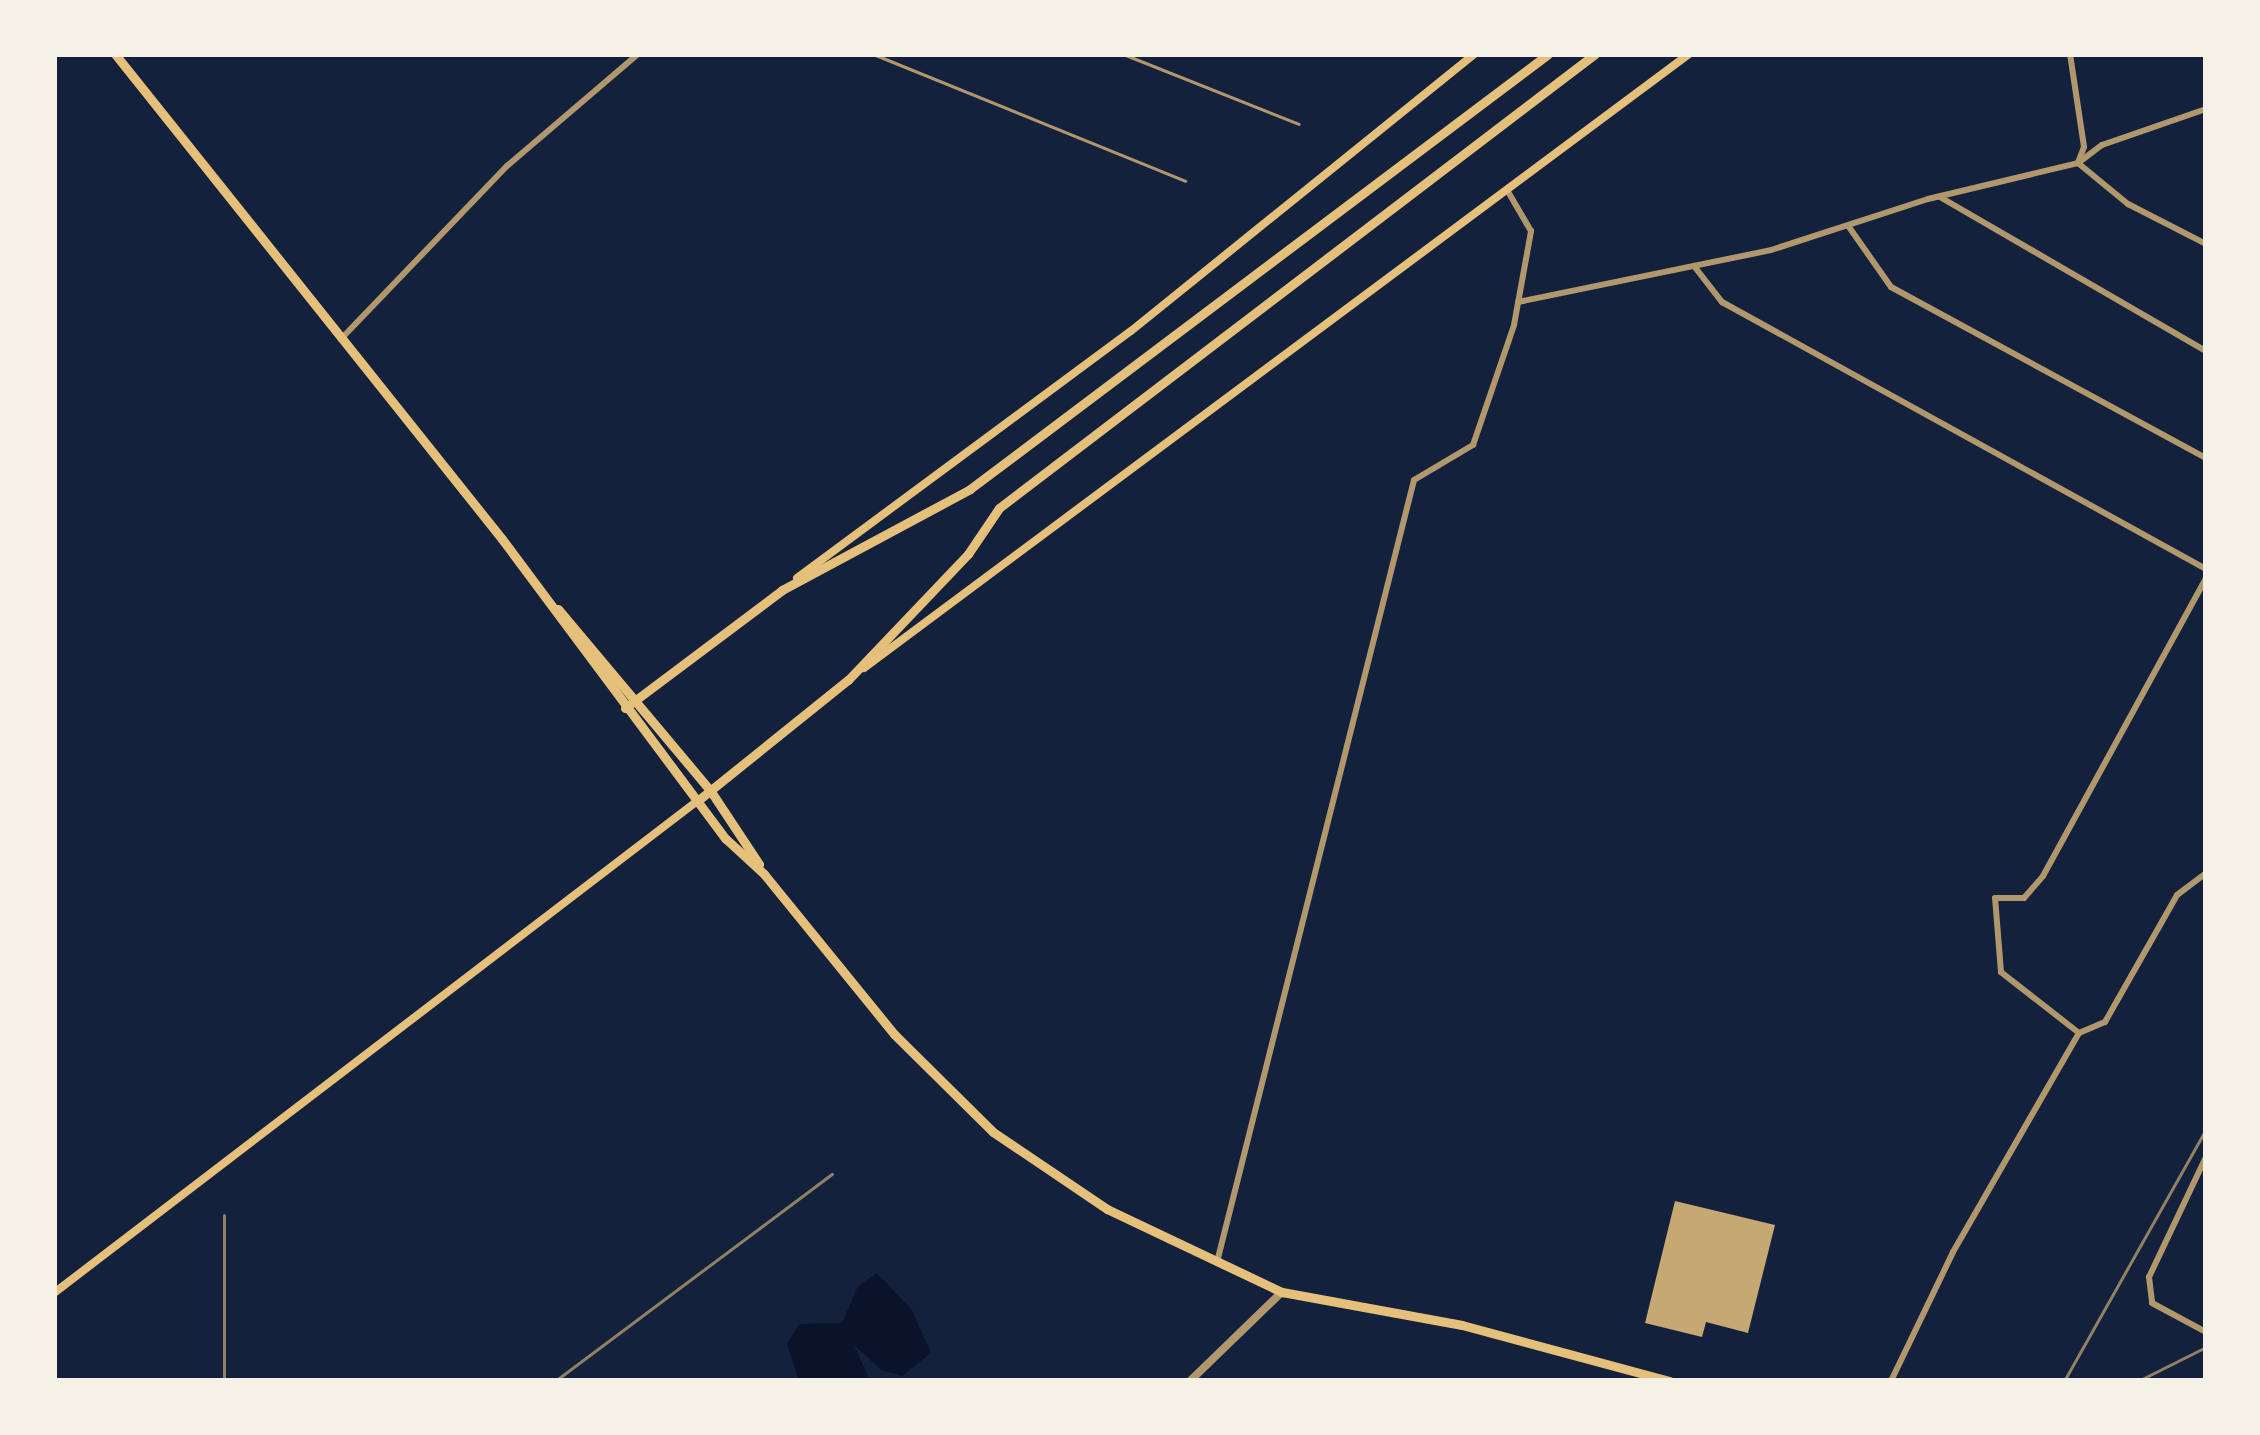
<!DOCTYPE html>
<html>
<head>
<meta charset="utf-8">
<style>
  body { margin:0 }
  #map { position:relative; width:2260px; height:1435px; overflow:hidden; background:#14213d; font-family:"Fira Sans Condensed",sans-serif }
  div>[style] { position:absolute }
  .water>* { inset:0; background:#0b132b }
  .building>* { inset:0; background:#c6a872 }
  .service>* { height:3px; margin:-1.5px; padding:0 1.5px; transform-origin:1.5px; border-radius:1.5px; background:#b1986c }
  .minor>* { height:6px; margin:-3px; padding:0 3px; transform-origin:3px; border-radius:3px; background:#b1986c }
  .tertiary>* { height:8px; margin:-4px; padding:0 4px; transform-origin:4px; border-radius:4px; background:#b1986c }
  .secondary>* { height:8px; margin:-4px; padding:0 4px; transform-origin:4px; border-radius:4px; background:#e5c07b }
  .primary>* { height:9px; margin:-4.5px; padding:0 4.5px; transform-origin:4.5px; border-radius:4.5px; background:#e5c07b }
  .rail>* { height:3px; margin:-1.5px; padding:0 1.5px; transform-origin:1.5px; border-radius:1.5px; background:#918062 }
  span { translate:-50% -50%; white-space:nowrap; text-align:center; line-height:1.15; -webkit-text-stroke:9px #f6f1e7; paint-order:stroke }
  .frame { position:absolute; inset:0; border:57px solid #f6f1e7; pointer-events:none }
</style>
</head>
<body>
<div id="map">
  <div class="water">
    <i style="clip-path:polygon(877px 1273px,912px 1310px,931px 1353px,902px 1376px,881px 1370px,854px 1345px,870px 1381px,799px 1381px,787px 1344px,799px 1324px,842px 1323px,858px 1286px)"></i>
  </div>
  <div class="building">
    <i style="clip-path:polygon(1675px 1201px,1775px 1225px,1748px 1333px,1706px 1322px,1702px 1337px,1645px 1323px)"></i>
  </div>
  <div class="service">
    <i style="left:873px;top:54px;width:337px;rotate:22.1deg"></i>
    <i style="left:1123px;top:54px;width:189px;rotate:21.7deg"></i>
  </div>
  <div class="minor">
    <i style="left:2070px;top:54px;width:94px;rotate:81.4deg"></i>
    <i style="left:2084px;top:147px;width:17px;rotate:111deg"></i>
    <i style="left:2078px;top:163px;width:65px;rotate:39.4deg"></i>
    <i style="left:2128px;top:204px;width:88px;rotate:27.1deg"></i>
    <i style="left:1940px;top:197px;width:307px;rotate:30.1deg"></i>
    <i style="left:1849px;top:227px;width:73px;rotate:55deg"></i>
    <i style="left:1891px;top:287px;width:358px;rotate:28.5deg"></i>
    <i style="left:1694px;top:266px;width:46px;rotate:52.1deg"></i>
    <i style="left:1722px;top:302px;width:553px;rotate:28.88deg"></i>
    <i style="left:1518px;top:302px;width:258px;rotate:-11.6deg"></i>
    <i style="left:1771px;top:250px;width:165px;rotate:-18deg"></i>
    <i style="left:1928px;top:199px;width:154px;rotate:-13.5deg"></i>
    <i style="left:2078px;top:163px;width:30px;rotate:-37deg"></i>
    <i style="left:2102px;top:145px;width:110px;rotate:-19.1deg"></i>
    <i style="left:341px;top:339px;width:240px;rotate:-46.2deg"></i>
    <i style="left:507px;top:166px;width:172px;rotate:-40.5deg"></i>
    <i style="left:2079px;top:1033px;width:28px;rotate:-23deg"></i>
    <i style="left:2105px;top:1022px;width:146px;rotate:-60.4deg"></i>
    <i style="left:2177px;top:895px;width:36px;rotate:-37deg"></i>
    <i style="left:2206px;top:1157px;width:133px;rotate:115.4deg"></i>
    <i style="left:2149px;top:1277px;width:26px;rotate:83deg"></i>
    <i style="left:2152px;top:1303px;width:61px;rotate:28.2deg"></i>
    <i style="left:1217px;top:1262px;width:806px;rotate:-75.86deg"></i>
    <i style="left:1414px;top:480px;width:69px;rotate:-30.7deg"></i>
    <i style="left:1473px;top:445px;width:127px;rotate:-71.1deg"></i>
    <i style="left:1514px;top:325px;width:96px;rotate:-79.7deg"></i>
    <i style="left:1531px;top:231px;width:48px;rotate:-120.3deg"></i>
    <i style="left:1739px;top:1381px;width:8px"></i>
    <i style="left:1891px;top:1381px;width:143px;rotate:-64.3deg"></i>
    <i style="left:1953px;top:1252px;width:253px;rotate:-60.1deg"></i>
    <i style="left:2079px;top:1033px;width:99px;rotate:-142deg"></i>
    <i style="left:2001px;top:972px;width:74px;rotate:-94.6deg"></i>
    <i style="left:1995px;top:898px;width:29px"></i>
    <i style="left:2024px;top:898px;width:29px;rotate:-49deg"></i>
    <i style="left:2043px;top:876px;width:340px;rotate:-61.3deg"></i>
  </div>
  <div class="tertiary">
    <i style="left:1190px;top:1381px;width:128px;rotate:-44.1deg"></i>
  </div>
  <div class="secondary">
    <i style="left:797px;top:578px;width:415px;rotate:-36.5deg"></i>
    <i style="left:1131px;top:331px;width:441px;rotate:-38.9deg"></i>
    <i style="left:864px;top:668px;width:1028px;rotate:-36.66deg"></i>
    <i style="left:54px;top:1293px;width:808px;rotate:-37.41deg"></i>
  </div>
  <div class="primary">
    <i style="left:115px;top:54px;width:620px;rotate:51.41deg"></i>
    <i style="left:502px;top:539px;width:374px;rotate:53.3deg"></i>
    <i style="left:726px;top:839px;width:52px;rotate:42.6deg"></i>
    <i style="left:764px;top:874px;width:206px;rotate:50.9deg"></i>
    <i style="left:894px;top:1034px;width:139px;rotate:44.7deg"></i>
    <i style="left:993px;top:1132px;width:138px;rotate:34deg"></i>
    <i style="left:1107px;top:1209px;width:194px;rotate:25.4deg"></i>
    <i style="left:1282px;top:1292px;width:183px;rotate:10.4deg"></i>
    <i style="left:1462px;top:1325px;width:215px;rotate:15.1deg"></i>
    <i style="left:558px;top:609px;width:236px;rotate:50deg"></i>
    <i style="left:710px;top:790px;width:89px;rotate:56.5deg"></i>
    <i style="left:625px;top:708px;width:196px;rotate:-36.9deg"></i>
    <i style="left:782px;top:590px;width:213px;rotate:-28.2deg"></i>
    <i style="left:970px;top:489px;width:723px;rotate:-36.96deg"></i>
    <i style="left:696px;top:802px;width:195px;rotate:-38.8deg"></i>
    <i style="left:848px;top:680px;width:174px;rotate:-46.4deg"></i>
    <i style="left:968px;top:554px;width:55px;rotate:-56deg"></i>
    <i style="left:999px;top:508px;width:749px;rotate:-37.3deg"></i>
  </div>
  <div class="rail">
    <i style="left:224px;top:1215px;width:166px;rotate:90deg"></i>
    <i style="left:555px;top:1381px;width:346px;rotate:-36.8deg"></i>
    <i style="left:2064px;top:1381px;width:289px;rotate:-60.6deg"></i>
    <i style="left:2138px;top:1381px;width:76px;rotate:-26.6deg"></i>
  </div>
  <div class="frame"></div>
</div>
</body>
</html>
